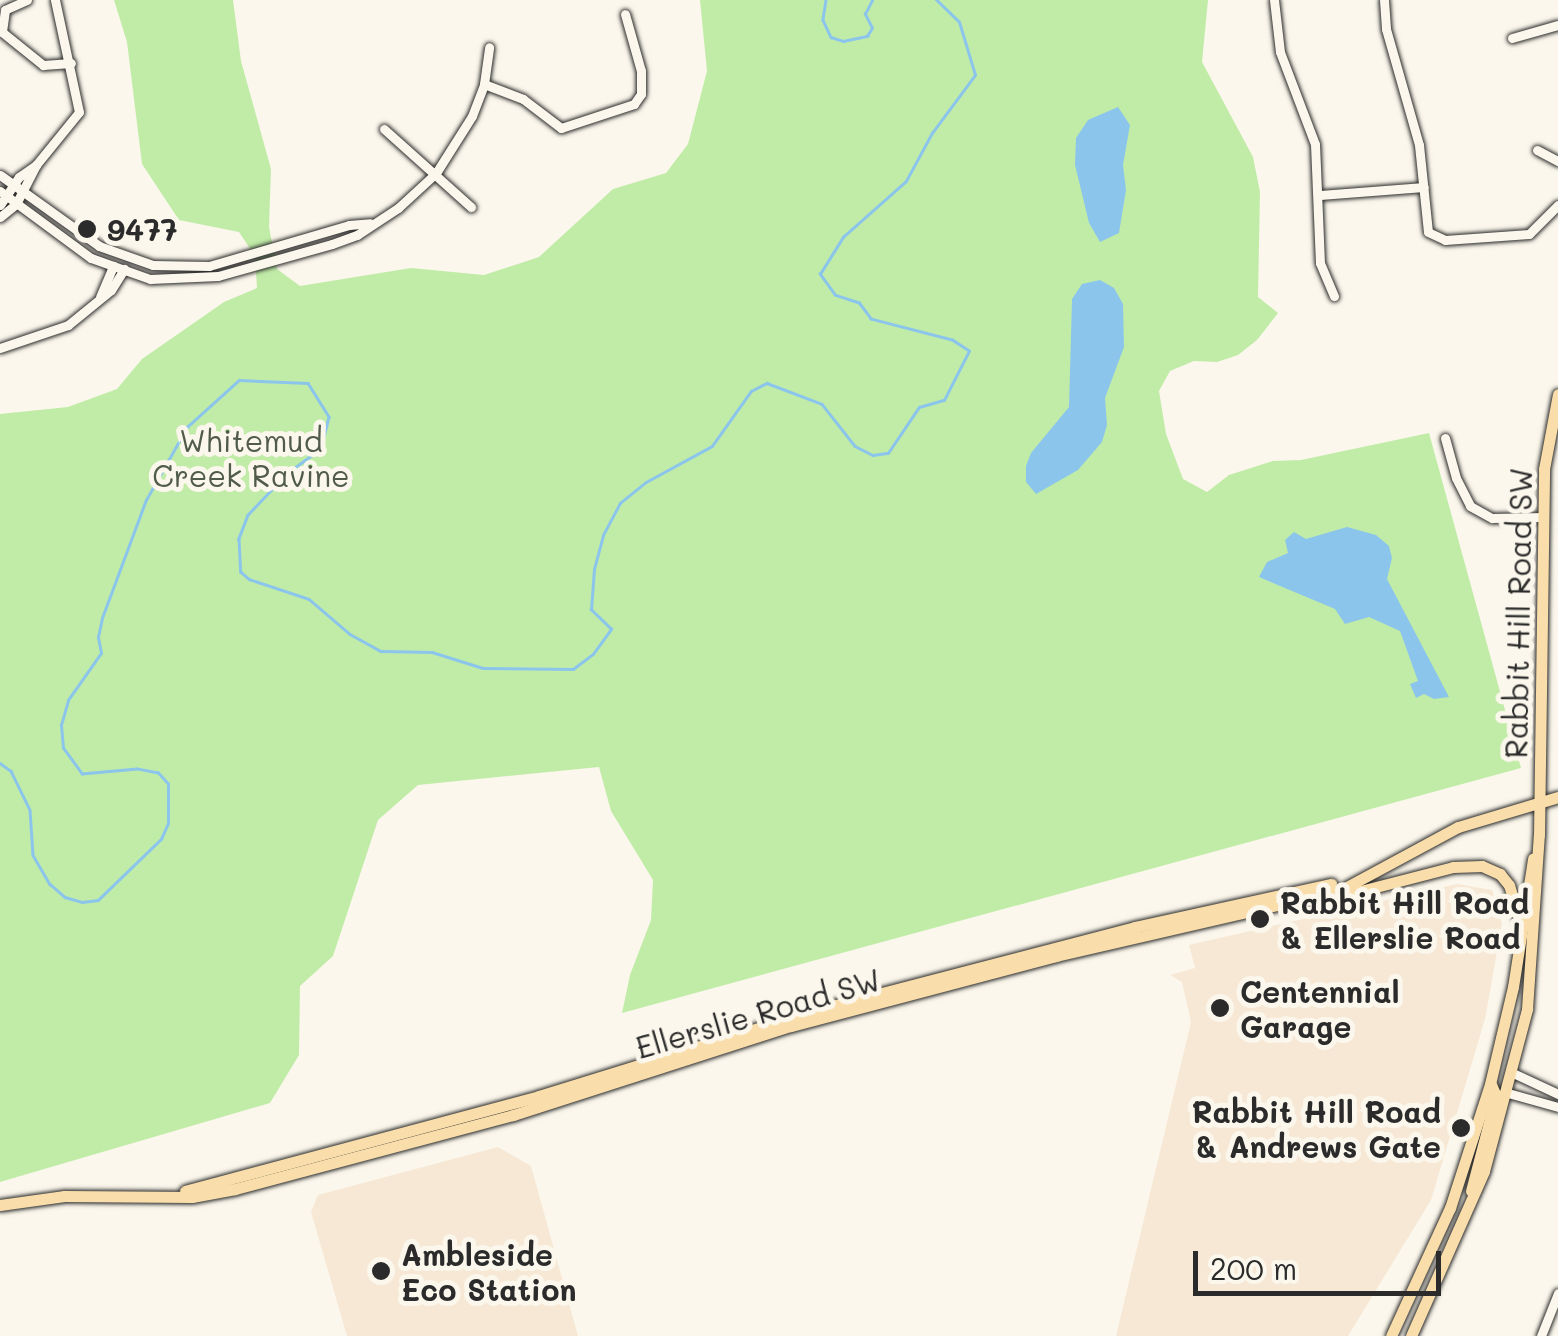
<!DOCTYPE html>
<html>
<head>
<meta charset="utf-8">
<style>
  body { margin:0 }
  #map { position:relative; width:1558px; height:1336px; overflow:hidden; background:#fbf7ec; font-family:Mali,sans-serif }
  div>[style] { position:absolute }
  .built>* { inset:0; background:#f7e8d5 }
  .green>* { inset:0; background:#c1eca8 }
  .water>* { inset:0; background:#8cc5eb }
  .stream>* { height:2.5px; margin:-1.25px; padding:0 1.25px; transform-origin:1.25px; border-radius:1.25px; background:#8cc5eb }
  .roads { filter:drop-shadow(0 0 2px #2b2b2b) drop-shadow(0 0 2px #2b2b2b) }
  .minor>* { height:9px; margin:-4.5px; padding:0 4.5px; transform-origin:4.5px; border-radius:4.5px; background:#fbf7ec }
  .major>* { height:11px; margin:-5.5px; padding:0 5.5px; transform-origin:5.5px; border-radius:5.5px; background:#f9deab }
  .dots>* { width:28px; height:28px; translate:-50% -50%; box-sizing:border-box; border:5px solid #fbf7ec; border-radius:50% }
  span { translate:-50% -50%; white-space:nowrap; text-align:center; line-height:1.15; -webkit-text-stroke:10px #fbf7ec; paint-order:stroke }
  .poi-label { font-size:30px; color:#2b2b2b; font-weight:700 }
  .left { translate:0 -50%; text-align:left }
  .right { translate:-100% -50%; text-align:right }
  .park-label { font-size:30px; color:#505b4a }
  .street-label { font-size:30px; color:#2b2b2b }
  .scale { position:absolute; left:1193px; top:1251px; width:248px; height:45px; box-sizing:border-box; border:5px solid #2b2b2b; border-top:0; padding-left:12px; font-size:30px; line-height:35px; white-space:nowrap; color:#2b2b2b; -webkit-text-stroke:8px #fbf7ec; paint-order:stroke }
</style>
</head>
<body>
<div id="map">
  <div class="built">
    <i style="clip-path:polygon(1457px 884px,1492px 890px,1502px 924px,1485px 1019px,1431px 1200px,1348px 1336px,1116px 1336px,1191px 1022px,1182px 982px,1170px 975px,1195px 968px,1189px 945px)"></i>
    <i style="clip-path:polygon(498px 1147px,531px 1166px,578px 1336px,347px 1336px,311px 1212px,318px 1195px)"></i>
  </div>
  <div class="green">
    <i style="clip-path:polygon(114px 0,233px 0,241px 61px,271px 169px,269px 227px,277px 269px,300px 286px,411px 268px,484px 275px,539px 257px,613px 189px,666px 173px,688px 144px,707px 71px,700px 0,1208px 0,1202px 62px,1253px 157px,1260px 192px,1258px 297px,1278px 313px,1257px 340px,1238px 355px,1217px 362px,1194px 361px,1170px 371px,1159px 391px,1166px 434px,1183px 479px,1207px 492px,1229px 475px,1273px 461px,1301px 460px,1429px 433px,1521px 768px,622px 1013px,630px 975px,651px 920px,653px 880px,611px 811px,599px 767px,418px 785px,378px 820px,333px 956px,300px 986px,299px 1055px,270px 1103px,0 1182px,0 414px,68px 407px,117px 389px,142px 359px,224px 302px,257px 288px,255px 256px,239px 232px,179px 220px,142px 164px,127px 42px)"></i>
  </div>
  <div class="water">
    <i style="clip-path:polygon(1118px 107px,1130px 125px,1123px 165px,1126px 190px,1119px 233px,1100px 242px,1089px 223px,1075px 165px,1076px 138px,1088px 120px)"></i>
    <i style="clip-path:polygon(1100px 280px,1114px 288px,1123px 304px,1124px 347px,1105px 398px,1107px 425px,1102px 442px,1078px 470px,1036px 494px,1026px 482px,1026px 466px,1031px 453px,1069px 407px,1072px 299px,1082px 284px)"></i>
    <i style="clip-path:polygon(1347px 527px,1376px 535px,1389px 546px,1392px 558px,1387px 579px,1449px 697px,1434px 699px,1424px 694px,1416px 698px,1410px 684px,1418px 681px,1400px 631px,1369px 617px,1345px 624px,1335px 609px,1259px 577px,1267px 562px,1288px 553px,1285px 540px,1294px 532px,1306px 539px)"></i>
  </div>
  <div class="stream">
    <i style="left:826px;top:0;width:20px;rotate:99deg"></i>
    <i style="left:823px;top:20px;width:19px;rotate:65deg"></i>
    <i style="left:831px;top:37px;width:13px;rotate:18deg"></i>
    <i style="left:843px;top:41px;width:25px;rotate:-12deg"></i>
    <i style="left:867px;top:36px;width:9px;rotate:-58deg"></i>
    <i style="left:872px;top:28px;width:16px;rotate:-117deg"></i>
    <i style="left:865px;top:14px;width:16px;rotate:-63deg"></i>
    <i style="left:0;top:763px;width:14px;rotate:36deg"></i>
    <i style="left:11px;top:771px;width:43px;rotate:64deg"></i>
    <i style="left:30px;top:810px;width:45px;rotate:86.2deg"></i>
    <i style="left:33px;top:855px;width:34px;rotate:60deg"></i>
    <i style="left:50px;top:884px;width:20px;rotate:41deg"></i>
    <i style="left:65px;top:897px;width:18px;rotate:16deg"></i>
    <i style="left:82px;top:902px;width:16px;rotate:-7deg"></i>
    <i style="left:98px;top:900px;width:88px;rotate:-44.1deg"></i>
    <i style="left:161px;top:839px;width:17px;rotate:-66deg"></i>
    <i style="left:168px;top:823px;width:39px;rotate:-90deg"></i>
    <i style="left:168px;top:784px;width:15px;rotate:-132deg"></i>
    <i style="left:158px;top:773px;width:21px;rotate:-169deg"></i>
    <i style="left:137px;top:769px;width:55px;rotate:174.8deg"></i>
    <i style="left:82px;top:774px;width:32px;rotate:-126deg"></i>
    <i style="left:63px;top:748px;width:23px;rotate:-95deg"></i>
    <i style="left:61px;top:725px;width:26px;rotate:-74deg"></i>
    <i style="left:68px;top:700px;width:57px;rotate:-54.9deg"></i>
    <i style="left:101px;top:653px;width:16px;rotate:-101deg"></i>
    <i style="left:98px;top:637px;width:19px;rotate:-78deg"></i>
    <i style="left:102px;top:618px;width:126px;rotate:-69.6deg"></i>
    <i style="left:146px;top:500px;width:84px;rotate:-60.7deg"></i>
    <i style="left:187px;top:427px;width:70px;rotate:-42.1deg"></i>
    <i style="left:239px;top:380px;width:69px;rotate:2.5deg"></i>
    <i style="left:308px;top:383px;width:40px;rotate:58deg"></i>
    <i style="left:329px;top:417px;width:33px;rotate:104deg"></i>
    <i style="left:321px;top:449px;width:41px;rotate:144deg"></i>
    <i style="left:288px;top:473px;width:58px;rotate:133.6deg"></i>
    <i style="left:248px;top:515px;width:26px;rotate:111deg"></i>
    <i style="left:239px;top:539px;width:33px;rotate:87deg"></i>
    <i style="left:241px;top:572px;width:11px;rotate:41deg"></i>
    <i style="left:249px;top:579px;width:63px;rotate:18.4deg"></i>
    <i style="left:309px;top:599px;width:54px;rotate:40.5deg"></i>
    <i style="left:350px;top:634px;width:35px;rotate:29deg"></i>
    <i style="left:381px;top:651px;width:51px;rotate:1.1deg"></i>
    <i style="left:432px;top:652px;width:53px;rotate:17.4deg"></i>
    <i style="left:483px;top:668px;width:90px;rotate:0.6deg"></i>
    <i style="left:573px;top:669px;width:25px;rotate:-37deg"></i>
    <i style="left:593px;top:654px;width:31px;rotate:-54deg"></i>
    <i style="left:611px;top:629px;width:28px;rotate:-136deg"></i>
    <i style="left:591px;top:610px;width:41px;rotate:-85.8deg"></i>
    <i style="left:594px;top:569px;width:35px;rotate:-75deg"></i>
    <i style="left:603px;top:535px;width:36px;rotate:-62deg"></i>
    <i style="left:620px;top:503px;width:33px;rotate:-39deg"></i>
    <i style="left:646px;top:482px;width:75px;rotate:-28.6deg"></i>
    <i style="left:712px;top:446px;width:67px;rotate:-54.7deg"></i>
    <i style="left:751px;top:391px;width:18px;rotate:-27deg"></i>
    <i style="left:767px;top:383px;width:59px;rotate:20.9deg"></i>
    <i style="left:822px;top:404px;width:53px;rotate:51.8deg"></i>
    <i style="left:855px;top:446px;width:20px;rotate:27deg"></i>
    <i style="left:873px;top:455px;width:15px;rotate:-8deg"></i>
    <i style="left:888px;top:453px;width:55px;rotate:-56deg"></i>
    <i style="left:919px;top:407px;width:26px;rotate:-16deg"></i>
    <i style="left:944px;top:400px;width:55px;rotate:-63deg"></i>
    <i style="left:969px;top:351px;width:20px;rotate:-147deg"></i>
    <i style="left:952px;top:340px;width:84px;rotate:-165.5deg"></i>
    <i style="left:871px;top:319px;width:20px;rotate:-127deg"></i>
    <i style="left:859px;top:303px;width:25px;rotate:-162deg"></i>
    <i style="left:835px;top:295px;width:26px;rotate:-126deg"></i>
    <i style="left:820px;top:274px;width:44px;rotate:-58.1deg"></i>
    <i style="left:843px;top:237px;width:84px;rotate:-41.6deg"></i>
    <i style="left:906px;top:181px;width:55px;rotate:-61.6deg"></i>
    <i style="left:932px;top:133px;width:72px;rotate:-53.4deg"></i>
    <i style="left:975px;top:75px;width:55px;rotate:-106.8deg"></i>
    <i style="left:959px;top:22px;width:32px;rotate:-136deg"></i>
  </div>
  <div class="roads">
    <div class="minor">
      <i style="left:27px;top:0;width:24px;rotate:156deg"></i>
      <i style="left:5px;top:10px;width:22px;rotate:98deg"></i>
      <i style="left:2px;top:32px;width:53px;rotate:38.8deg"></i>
      <i style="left:43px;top:65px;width:28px;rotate:-4deg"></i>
      <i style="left:1274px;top:0;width:52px;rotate:83.4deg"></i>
      <i style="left:1280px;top:52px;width:98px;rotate:69.2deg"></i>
      <i style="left:1315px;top:144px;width:119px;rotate:87.6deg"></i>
      <i style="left:1320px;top:263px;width:36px;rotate:67deg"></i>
      <i style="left:1384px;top:0;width:29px;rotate:86deg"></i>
      <i style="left:1386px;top:29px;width:121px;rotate:74.1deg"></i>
      <i style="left:1419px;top:145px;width:87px;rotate:84.1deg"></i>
      <i style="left:1428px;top:232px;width:19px;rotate:25deg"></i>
      <i style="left:1445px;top:240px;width:84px;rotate:-4.1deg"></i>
      <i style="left:1529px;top:234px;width:41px;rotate:-45deg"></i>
      <i style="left:1512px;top:38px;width:48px;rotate:-15.8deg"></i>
      <i style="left:484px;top:84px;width:42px;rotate:21deg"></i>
      <i style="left:523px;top:99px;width:48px;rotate:37.3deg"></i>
      <i style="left:561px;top:128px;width:77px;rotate:-18.2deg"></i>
      <i style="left:634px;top:104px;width:12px;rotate:-55deg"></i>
      <i style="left:641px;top:94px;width:23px;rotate:-90deg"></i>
      <i style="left:641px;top:71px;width:59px;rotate:-105.7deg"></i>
      <i style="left:384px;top:129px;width:117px;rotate:41.9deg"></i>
      <i style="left:1537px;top:150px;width:24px;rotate:28deg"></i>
      <i style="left:0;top:175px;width:122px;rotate:35.6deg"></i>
      <i style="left:99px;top:246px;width:57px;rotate:19.4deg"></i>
      <i style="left:153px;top:265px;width:56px;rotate:1deg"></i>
      <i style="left:209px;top:266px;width:146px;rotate:-16.3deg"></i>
      <i style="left:349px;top:225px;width:21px;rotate:-5deg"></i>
      <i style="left:0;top:191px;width:113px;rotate:36.4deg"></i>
      <i style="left:91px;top:258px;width:63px;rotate:19.6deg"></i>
      <i style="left:150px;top:279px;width:68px;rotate:-2.5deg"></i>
      <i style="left:218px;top:276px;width:118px;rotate:-15.7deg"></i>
      <i style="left:332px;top:244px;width:27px;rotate:-20deg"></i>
      <i style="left:357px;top:235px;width:49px;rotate:-33.4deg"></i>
      <i style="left:398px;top:208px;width:52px;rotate:-42.6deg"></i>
      <i style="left:436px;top:173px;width:67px;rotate:-57.7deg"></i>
      <i style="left:472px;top:116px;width:34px;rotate:-69deg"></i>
      <i style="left:484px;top:84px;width:37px;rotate:-82deg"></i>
      <i style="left:1320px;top:195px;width:104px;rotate:-4.4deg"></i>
      <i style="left:0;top:205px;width:34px;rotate:-56deg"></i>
      <i style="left:19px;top:177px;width:21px;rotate:-35deg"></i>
      <i style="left:0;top:217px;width:21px;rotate:-39deg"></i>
      <i style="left:16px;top:204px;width:44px;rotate:-62.9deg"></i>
      <i style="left:36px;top:165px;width:68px;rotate:-50.9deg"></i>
      <i style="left:79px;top:112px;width:115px;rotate:-102.1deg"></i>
      <i style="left:100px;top:297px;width:34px;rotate:-67deg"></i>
      <i style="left:0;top:348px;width:72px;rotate:-18.7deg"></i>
      <i style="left:68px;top:325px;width:55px;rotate:-39.1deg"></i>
      <i style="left:111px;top:290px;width:25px;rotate:-58deg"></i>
      <i style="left:1445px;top:438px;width:41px;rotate:74.6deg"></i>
      <i style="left:1456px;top:478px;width:31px;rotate:63deg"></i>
      <i style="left:1470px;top:506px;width:25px;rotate:29deg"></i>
      <i style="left:1492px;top:518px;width:51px;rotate:-1.1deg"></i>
      <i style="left:1513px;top:1073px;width:50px;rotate:25deg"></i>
      <i style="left:1508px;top:1093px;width:52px;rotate:15.6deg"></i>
      <i style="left:1541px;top:1336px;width:46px;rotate:-68.4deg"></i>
    </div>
    <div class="major">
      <i style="left:1337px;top:897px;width:120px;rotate:-14.5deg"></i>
      <i style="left:1453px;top:867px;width:29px;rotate:-2deg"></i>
      <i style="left:1482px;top:866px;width:20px;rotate:24deg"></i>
      <i style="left:1500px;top:874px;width:14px;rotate:51deg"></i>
      <i style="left:1509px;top:885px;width:39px;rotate:73deg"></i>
      <i style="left:185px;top:1191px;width:367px;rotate:-15deg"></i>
      <i style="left:539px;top:1096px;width:291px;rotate:-17.2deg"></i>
      <i style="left:817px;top:1010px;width:329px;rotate:-14.6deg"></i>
      <i style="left:1135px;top:927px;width:201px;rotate:-12.4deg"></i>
      <i style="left:1471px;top:1191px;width:98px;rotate:-75.3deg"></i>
      <i style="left:1496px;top:1096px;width:13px;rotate:-113deg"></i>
      <i style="left:0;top:1205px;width:65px;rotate:-8deg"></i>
      <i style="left:64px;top:1196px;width:128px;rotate:0.4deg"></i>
      <i style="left:192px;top:1197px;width:44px;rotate:-10.5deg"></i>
      <i style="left:235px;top:1189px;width:288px;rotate:-14.9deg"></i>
      <i style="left:513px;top:1115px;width:292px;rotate:-17.8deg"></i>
      <i style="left:791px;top:1026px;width:274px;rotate:-14.8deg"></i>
      <i style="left:1056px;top:956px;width:293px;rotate:-13deg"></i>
      <i style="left:1341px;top:890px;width:133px;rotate:-28.3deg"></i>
      <i style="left:1458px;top:827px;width:104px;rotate:-16.7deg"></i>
      <i style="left:1391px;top:1336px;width:141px;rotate:-65.3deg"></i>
      <i style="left:1450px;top:1208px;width:130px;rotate:-72.1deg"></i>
      <i style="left:1490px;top:1084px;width:100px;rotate:-76.7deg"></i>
      <i style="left:1513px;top:987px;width:130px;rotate:-81.1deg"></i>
      <i style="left:1411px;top:1336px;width:180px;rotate:-66.1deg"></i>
      <i style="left:1484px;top:1171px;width:168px;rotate:-75.1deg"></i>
      <i style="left:1527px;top:1009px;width:174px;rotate:-86.1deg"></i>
      <i style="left:1539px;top:835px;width:366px;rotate:-89.2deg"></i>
      <i style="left:1544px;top:469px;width:76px;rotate:-79.4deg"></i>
    </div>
  </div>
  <div class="dots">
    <i style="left:87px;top:229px;background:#2b2b2b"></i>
    <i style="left:1260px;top:919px;background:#2b2b2b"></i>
    <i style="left:1220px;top:1008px;background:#2b2b2b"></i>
    <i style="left:1461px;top:1128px;background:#2b2b2b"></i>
    <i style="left:381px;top:1271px;background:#2b2b2b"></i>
  </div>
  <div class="poi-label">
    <span class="left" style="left:107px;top:229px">9477</span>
    <span class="left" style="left:1280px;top:919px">Rabbit Hill Road<br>&amp; Ellerslie Road</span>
    <span class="left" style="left:1240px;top:1008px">Centennial<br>Garage</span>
    <span class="right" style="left:1441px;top:1128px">Rabbit Hill Road<br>&amp; Andrews Gate</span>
    <span class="left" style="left:401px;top:1271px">Ambleside<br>Eco Station</span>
  </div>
  <div class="park-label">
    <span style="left:251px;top:457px">Whitemud<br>Creek Ravine</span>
  </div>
  <div class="street-label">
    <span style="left:1518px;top:613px;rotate:-89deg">Rabbit Hill Road SW</span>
    <span style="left:758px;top:1013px;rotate:-16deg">Ellerslie Road SW</span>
  </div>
  <div class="scale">200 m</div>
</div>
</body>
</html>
